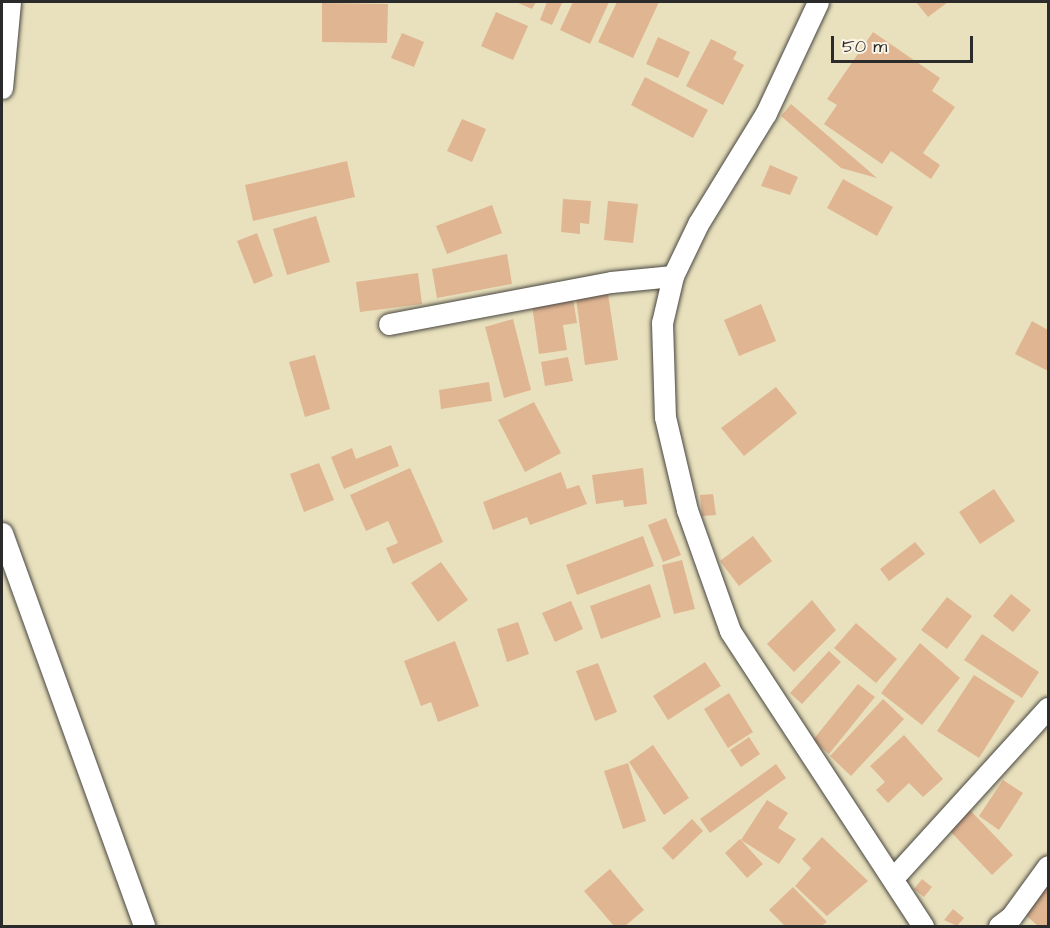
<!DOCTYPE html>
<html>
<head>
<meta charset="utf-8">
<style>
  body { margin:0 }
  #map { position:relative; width:1050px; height:928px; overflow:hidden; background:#e9e1bd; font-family:"Architects Daughter",sans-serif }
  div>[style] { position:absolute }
  .building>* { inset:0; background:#e0b592 }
  .roads { filter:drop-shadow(0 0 2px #484641) drop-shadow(0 0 2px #484641) }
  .minor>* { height:21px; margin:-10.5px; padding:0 10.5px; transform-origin:10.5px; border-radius:10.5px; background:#fff }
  span { translate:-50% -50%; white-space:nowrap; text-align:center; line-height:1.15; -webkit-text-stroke:5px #fcf5e5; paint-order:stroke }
  .frame { position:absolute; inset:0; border:3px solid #2b2b2b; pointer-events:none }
  .scale { position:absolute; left:831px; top:36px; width:142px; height:27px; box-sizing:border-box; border:3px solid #2b2b2b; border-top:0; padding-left:8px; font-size:18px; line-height:21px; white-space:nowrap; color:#2b2b2b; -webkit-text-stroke:4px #fcf5e5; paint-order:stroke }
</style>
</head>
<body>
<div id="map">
  <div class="building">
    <i style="clip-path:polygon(516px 2px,536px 2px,532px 9px)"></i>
    <i style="clip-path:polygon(547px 2px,562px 3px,552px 25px,540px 20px)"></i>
    <i style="clip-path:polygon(573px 2px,609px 2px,590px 44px,560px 30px)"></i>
    <i style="clip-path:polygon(617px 2px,659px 2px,633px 58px,598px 42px)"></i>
    <i style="clip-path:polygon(916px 2px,948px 2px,928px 17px)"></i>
    <i style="clip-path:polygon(322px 3px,388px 4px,387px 43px,322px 42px)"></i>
    <i style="clip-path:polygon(496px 12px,528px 26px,513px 60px,481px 46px)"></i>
    <i style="clip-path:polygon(873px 32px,940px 78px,932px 91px,955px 107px,923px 153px,940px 165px,931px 179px,891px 151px,882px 164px,824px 124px,837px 105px,827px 99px)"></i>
    <i style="clip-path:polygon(402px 33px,424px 42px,414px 67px,391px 58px)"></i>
    <i style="clip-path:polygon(658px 37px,690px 52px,678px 78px,646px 64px)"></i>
    <i style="clip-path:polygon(711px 39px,737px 52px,733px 59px,744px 65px,723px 105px,686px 86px)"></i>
    <i style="clip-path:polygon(645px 77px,708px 110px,693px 138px,631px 105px)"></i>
    <i style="clip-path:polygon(791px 104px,877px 178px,841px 168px,781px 116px)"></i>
    <i style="clip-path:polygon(462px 119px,486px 129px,472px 162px,447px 151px)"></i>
    <i style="clip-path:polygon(347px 161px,355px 197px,253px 221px,245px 185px)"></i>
    <i style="clip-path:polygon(770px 165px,798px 177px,790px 195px,761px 186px)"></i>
    <i style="clip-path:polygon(843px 179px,893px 207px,877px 236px,827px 208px)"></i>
    <i style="clip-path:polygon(563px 199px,591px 201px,589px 224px,580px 223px,580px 234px,561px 232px)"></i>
    <i style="clip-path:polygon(608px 201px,638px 204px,633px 243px,604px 240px)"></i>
    <i style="clip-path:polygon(492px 205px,502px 233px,447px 254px,436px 226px)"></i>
    <i style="clip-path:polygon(316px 216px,330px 262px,287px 275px,273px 229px)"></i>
    <i style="clip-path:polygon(257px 233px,273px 276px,254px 284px,237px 241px)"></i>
    <i style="clip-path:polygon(507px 254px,512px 284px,437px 298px,432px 269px)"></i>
    <i style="clip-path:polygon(418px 273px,422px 304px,360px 312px,356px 282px)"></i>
    <i style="clip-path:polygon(608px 294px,618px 360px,585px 365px,576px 298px)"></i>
    <i style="clip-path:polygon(573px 299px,577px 323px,563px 325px,567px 350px,539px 354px,532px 305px)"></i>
    <i style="clip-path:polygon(761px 304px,776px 341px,739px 356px,724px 320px)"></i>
    <i style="clip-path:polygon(513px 319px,531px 390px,504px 398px,485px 327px)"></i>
    <i style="clip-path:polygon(1032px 321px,1048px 330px,1048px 371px,1015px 354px)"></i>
    <i style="clip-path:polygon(315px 355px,330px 409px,305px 417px,289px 362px)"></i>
    <i style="clip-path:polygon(568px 357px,573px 381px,545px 386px,541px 362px)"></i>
    <i style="clip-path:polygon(489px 382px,492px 401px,441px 409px,439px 390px)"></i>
    <i style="clip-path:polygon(776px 387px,797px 413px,744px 456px,721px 428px)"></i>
    <i style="clip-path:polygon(534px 402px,561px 453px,525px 472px,498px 420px)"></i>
    <i style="clip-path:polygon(391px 445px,399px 466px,344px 489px,331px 457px,352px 448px,356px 459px)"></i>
    <i style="clip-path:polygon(319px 463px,334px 500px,304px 512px,290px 474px)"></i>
    <i style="clip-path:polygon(410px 468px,443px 542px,393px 564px,386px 548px,398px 543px,388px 521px,366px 531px,350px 495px)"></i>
    <i style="clip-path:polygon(643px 468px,647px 504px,624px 507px,623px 500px,596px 504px,592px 475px)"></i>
    <i style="clip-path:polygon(561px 472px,567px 489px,579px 485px,587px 504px,530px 525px,527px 517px,493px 530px,483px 502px)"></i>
    <i style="clip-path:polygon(994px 489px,1015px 521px,980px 544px,959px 512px)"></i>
    <i style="clip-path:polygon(713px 494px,716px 515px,702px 516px,700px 495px)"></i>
    <i style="clip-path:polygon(666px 518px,681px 555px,663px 562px,648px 525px)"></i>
    <i style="clip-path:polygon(643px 536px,654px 566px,577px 595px,566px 565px)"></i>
    <i style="clip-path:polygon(753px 536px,772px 561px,739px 586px,720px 561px)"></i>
    <i style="clip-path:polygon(915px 542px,925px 554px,889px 581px,880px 569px)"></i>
    <i style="clip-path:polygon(682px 560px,695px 609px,674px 614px,662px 565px)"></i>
    <i style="clip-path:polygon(441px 562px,468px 600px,438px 622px,411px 583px)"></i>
    <i style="clip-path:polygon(650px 584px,661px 617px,601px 639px,590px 606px)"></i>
    <i style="clip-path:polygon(1011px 594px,1031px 610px,1013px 632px,993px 616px)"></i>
    <i style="clip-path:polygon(947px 597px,972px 616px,947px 649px,921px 630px)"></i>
    <i style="clip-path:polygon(812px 600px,836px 630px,794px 672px,767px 644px)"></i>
    <i style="clip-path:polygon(571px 601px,583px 629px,555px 642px,542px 613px)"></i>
    <i style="clip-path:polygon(518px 622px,529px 654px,507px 662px,497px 629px)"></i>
    <i style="clip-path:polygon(856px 623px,897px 659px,876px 683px,834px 648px)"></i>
    <i style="clip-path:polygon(982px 634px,1039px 672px,1022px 698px,964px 660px)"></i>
    <i style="clip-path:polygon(455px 641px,479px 706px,438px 722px,431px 702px,421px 706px,404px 661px)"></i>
    <i style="clip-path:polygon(920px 643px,960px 678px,922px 725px,881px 693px)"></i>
    <i style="clip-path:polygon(829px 651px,841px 662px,802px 704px,790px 693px)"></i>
    <i style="clip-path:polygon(705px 662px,721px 686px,668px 720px,653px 696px)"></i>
    <i style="clip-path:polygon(598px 663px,617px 712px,595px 721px,576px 671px)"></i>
    <i style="clip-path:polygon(974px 675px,1015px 701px,979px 758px,937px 731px)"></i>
    <i style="clip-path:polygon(858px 684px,875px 697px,829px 754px,813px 740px)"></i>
    <i style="clip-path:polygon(729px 693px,753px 732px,728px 748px,704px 709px)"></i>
    <i style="clip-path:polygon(883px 699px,904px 719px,851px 776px,830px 756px)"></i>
    <i style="clip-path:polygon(904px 735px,943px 779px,923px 797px,909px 783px,888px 803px,876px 790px,885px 782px,870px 766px)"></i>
    <i style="clip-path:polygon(749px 737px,760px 754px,741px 767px,730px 750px)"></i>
    <i style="clip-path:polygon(653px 745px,689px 798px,664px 815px,629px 762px)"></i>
    <i style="clip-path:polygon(628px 763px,646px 821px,623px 829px,604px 771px)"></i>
    <i style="clip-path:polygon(776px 764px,786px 778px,710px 833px,700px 819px)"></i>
    <i style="clip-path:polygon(1003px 780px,1023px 793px,999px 830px,979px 816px)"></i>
    <i style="clip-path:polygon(767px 800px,788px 813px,778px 828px,796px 839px,779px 864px,741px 840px)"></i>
    <i style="clip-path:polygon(970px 810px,1013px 855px,992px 875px,949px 830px)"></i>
    <i style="clip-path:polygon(692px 819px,703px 831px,673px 860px,662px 848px)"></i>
    <i style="clip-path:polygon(822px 837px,868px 881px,827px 916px,795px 886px,811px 868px,802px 859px)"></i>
    <i style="clip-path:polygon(740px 839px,763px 864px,747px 878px,725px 853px)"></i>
    <i style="clip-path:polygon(610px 869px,644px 910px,625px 926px,614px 926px,584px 891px)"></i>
    <i style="clip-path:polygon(922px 879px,932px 887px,924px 897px,914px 889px)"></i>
    <i style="clip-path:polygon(1048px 880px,1048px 926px,1038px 926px,1020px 910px)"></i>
    <i style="clip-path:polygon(793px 887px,827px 922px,821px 926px,785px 926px,769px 910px)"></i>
    <i style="clip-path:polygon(953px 909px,964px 918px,957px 926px,944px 920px)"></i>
  </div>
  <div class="roads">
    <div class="minor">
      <i style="left:818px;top:2px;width:123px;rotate:115.1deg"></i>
      <i style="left:766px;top:113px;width:130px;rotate:121.5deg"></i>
      <i style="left:698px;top:224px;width:58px;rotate:115.7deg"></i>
      <i style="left:673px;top:276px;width:48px;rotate:103.2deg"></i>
      <i style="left:662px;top:323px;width:94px;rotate:88.2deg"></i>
      <i style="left:665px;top:417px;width:96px;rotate:76.7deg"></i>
      <i style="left:687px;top:510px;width:128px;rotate:70.4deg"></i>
      <i style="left:730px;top:631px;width:353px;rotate:56.8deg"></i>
      <i style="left:2px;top:88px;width:86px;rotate:-84.7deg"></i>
      <i style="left:389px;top:324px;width:226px;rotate:-10.7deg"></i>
      <i style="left:611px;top:282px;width:62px;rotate:-5.5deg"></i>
      <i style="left:2px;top:533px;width:418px;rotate:70.1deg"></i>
      <i style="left:894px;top:877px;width:229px;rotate:-47.7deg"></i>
      <i style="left:999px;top:926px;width:15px;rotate:-37deg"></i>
      <i style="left:1011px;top:917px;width:63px;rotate:-54deg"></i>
    </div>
  </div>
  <div class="frame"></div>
  <div class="scale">50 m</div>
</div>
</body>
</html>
